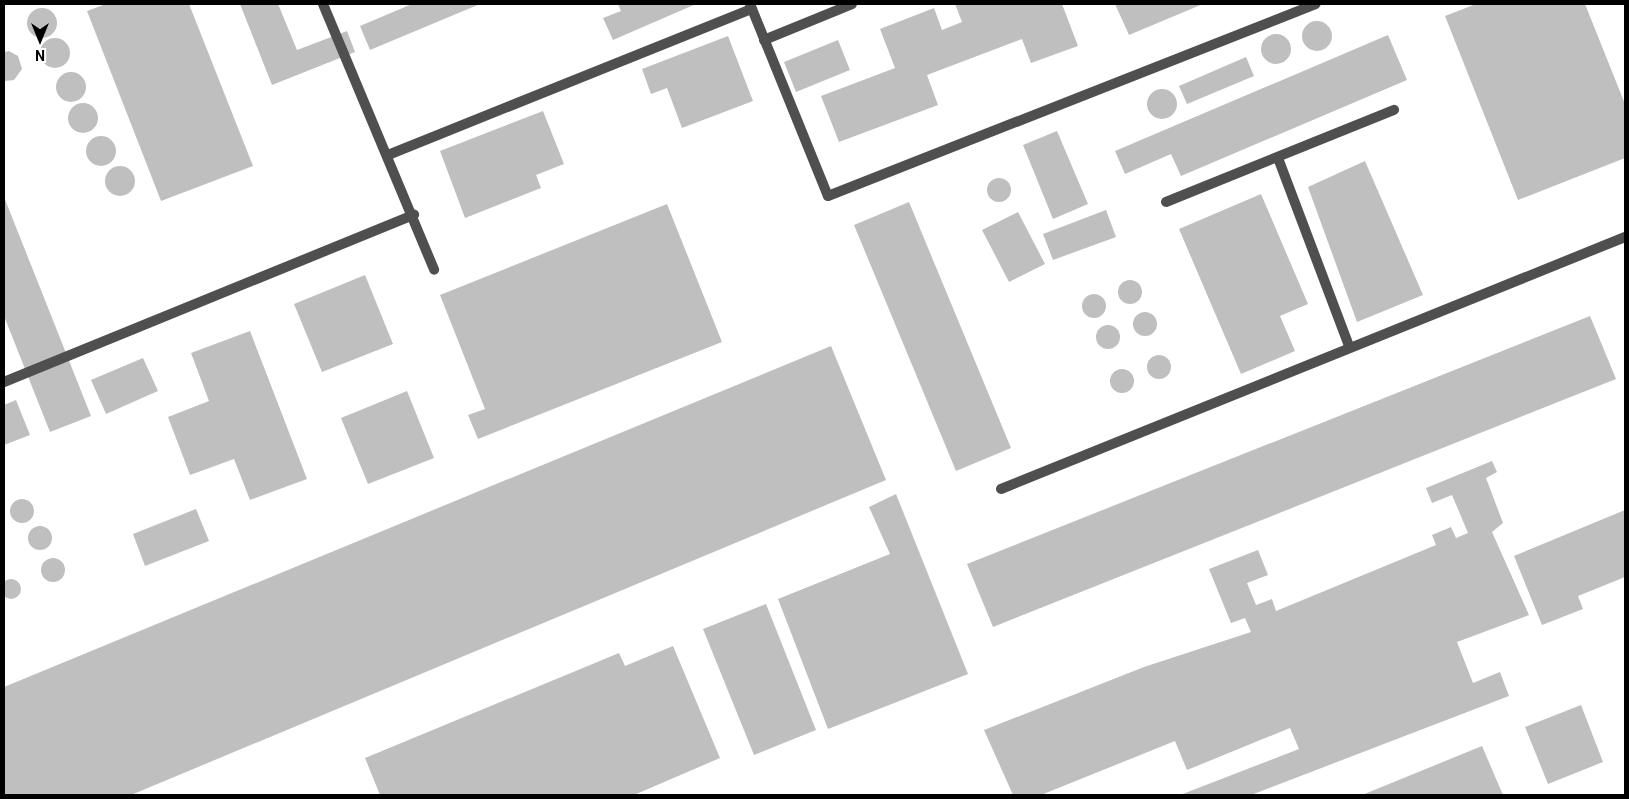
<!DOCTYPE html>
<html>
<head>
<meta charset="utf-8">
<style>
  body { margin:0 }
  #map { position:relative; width:1629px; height:799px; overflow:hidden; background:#fff; font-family:Roboto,sans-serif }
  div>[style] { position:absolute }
  .building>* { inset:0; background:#bfbfbf }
  .round { border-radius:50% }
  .service>* { height:10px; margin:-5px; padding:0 5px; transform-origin:5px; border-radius:5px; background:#4f4f4f }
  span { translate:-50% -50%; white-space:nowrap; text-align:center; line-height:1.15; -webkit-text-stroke:4.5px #fff; paint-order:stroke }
  .frame { position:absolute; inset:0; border:5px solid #000; pointer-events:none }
  .north { position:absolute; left:15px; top:15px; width:50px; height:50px; -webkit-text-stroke:4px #fff; paint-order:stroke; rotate:180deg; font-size:14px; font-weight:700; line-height:20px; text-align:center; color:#000 }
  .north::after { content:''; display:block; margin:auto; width:18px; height:22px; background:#000; clip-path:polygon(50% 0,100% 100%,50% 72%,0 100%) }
</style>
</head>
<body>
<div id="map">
  <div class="building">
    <i style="clip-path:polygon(106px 4px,189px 4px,253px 166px,161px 201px,87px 11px)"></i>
    <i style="clip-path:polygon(240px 4px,278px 4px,297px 50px,347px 31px,355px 52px,272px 85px)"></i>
    <i style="clip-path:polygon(412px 4px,480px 4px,370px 50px,360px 26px)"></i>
    <i style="clip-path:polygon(618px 4px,696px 4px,613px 40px,603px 18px,621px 11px)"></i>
    <i style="clip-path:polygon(955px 4px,1062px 4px,1078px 46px,1031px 63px,1022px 39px,927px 75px,938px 105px,839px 142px,821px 96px,895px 68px,880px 29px,934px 8px,942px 30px,962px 22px)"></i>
    <i style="clip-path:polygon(1115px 4px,1203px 4px,1129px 35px)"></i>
    <i style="clip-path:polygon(1476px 4px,1585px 4px,1625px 104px,1625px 158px,1518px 200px,1445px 16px)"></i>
    <i class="round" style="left:27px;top:8px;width:30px;height:30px"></i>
    <i class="round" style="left:1302px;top:21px;width:30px;height:30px"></i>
    <i class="round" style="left:1261px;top:34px;width:30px;height:30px"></i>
    <i style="clip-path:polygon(1388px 35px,1407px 80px,1181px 176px,1171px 154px,1125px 174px,1115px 151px)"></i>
    <i style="clip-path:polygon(728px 36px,753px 101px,682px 128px,667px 88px,651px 94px,642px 69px)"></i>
    <i class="round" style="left:40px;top:38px;width:30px;height:30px"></i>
    <i style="clip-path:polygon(838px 40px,850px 70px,796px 92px,784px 62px)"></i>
    <i style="clip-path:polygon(9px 51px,18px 56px,22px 69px,14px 80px,5px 81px,4px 52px)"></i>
    <i style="clip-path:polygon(1246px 57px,1254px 76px,1187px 104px,1179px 86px)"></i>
    <i class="round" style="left:56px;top:72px;width:30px;height:30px"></i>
    <i class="round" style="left:1147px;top:89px;width:30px;height:30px"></i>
    <i class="round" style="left:68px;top:103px;width:30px;height:30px"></i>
    <i style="clip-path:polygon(543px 111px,564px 164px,536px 175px,541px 188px,465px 218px,440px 151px)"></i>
    <i style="clip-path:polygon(1057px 131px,1088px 204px,1053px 219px,1023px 145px)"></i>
    <i class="round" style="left:86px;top:136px;width:30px;height:30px"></i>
    <i style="clip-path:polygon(1365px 161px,1423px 295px,1357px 322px,1308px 187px)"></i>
    <i class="round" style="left:105px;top:166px;width:30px;height:30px"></i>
    <i class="round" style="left:987px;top:178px;width:24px;height:24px"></i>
    <i style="clip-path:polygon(1261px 194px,1308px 304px,1280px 316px,1295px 351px,1241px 374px,1179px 229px)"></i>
    <i style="clip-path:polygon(4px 197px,91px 416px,50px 432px,4px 316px)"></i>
    <i style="clip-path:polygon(909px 202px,1011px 448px,956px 471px,854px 225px)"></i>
    <i style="clip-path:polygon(667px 204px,722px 342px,478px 439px,468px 415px,485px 409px,440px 295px)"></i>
    <i style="clip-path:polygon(1106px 210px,1116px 237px,1053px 260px,1043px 234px)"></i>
    <i style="clip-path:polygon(1018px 212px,1045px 264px,1009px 282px,982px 230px)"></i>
    <i style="clip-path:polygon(365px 275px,393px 344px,322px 372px,294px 304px)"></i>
    <i class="round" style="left:1118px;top:280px;width:24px;height:24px"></i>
    <i class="round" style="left:1082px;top:294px;width:24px;height:24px"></i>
    <i class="round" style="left:1133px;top:312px;width:24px;height:24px"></i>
    <i style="clip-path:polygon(1590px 316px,1616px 379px,993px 627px,967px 564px)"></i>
    <i class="round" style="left:1096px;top:325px;width:24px;height:24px"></i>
    <i style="clip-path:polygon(250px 331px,307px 479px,250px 500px,234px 459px,190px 475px,168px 417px,209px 401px,191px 353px)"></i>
    <i style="clip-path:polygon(831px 346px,886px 480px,131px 795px,4px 795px,4px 687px)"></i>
    <i class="round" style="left:1147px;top:355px;width:24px;height:24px"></i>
    <i style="clip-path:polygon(143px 358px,158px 391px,106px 414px,91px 380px)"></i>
    <i class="round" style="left:1110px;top:369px;width:24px;height:24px"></i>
    <i style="clip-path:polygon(407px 391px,434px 458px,368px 484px,341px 418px)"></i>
    <i style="clip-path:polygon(16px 400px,30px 435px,4px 445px,4px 405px)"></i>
    <i style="clip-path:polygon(1492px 461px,1497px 472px,1486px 478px,1503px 523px,1492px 532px,1529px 615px,1457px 642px,1473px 683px,1500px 672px,1509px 696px,1251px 795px,1180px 795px,1299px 749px,1290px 728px,1187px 770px,1175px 741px,1041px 795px,1013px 795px,984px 730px,1144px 667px,1251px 632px,1245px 618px,1231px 623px,1209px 569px,1258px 550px,1268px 575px,1247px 583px,1256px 605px,1272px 599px,1276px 611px,1436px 545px,1432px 535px,1451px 527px,1456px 538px,1468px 533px,1452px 495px,1432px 503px,1426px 488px)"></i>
    <i style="clip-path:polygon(896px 494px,968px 674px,828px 729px,778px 599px,890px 554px,869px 507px)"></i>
    <i class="round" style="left:10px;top:499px;width:24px;height:24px"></i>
    <i style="clip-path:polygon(196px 509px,209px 541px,145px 566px,133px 534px)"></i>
    <i style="clip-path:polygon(1625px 510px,1625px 577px,1578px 596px,1583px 609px,1542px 625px,1514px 556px)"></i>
    <i class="round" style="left:28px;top:526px;width:24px;height:24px"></i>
    <i class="round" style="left:41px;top:558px;width:24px;height:24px"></i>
    <i class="round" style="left:1px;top:579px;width:20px;height:20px"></i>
    <i style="clip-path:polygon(766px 604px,816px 730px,754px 755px,703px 629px)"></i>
    <i style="clip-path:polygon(673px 646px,720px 758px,634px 795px,380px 795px,365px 758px,619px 653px,625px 666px)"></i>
    <i style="clip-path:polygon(1581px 705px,1603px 762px,1548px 784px,1525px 727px)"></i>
    <i style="clip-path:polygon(1482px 746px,1503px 795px,1362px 795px)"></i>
  </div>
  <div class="service">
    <i style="left:323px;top:4px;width:288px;rotate:67.3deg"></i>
    <i style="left:750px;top:4px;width:207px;rotate:67.9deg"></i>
    <i style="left:828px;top:196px;width:524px;rotate:-21.48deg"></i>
    <i style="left:764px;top:40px;width:95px;rotate:-22.2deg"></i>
    <i style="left:388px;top:155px;width:392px;rotate:-21.9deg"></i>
    <i style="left:1278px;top:158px;width:201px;rotate:69.3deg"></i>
    <i style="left:1166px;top:202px;width:246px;rotate:-22deg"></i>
    <i style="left:4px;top:382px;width:443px;rotate:-22.2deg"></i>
    <i style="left:1001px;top:489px;width:673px;rotate:-21.99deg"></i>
  </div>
  <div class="frame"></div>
  <div class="north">N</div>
</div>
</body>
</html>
